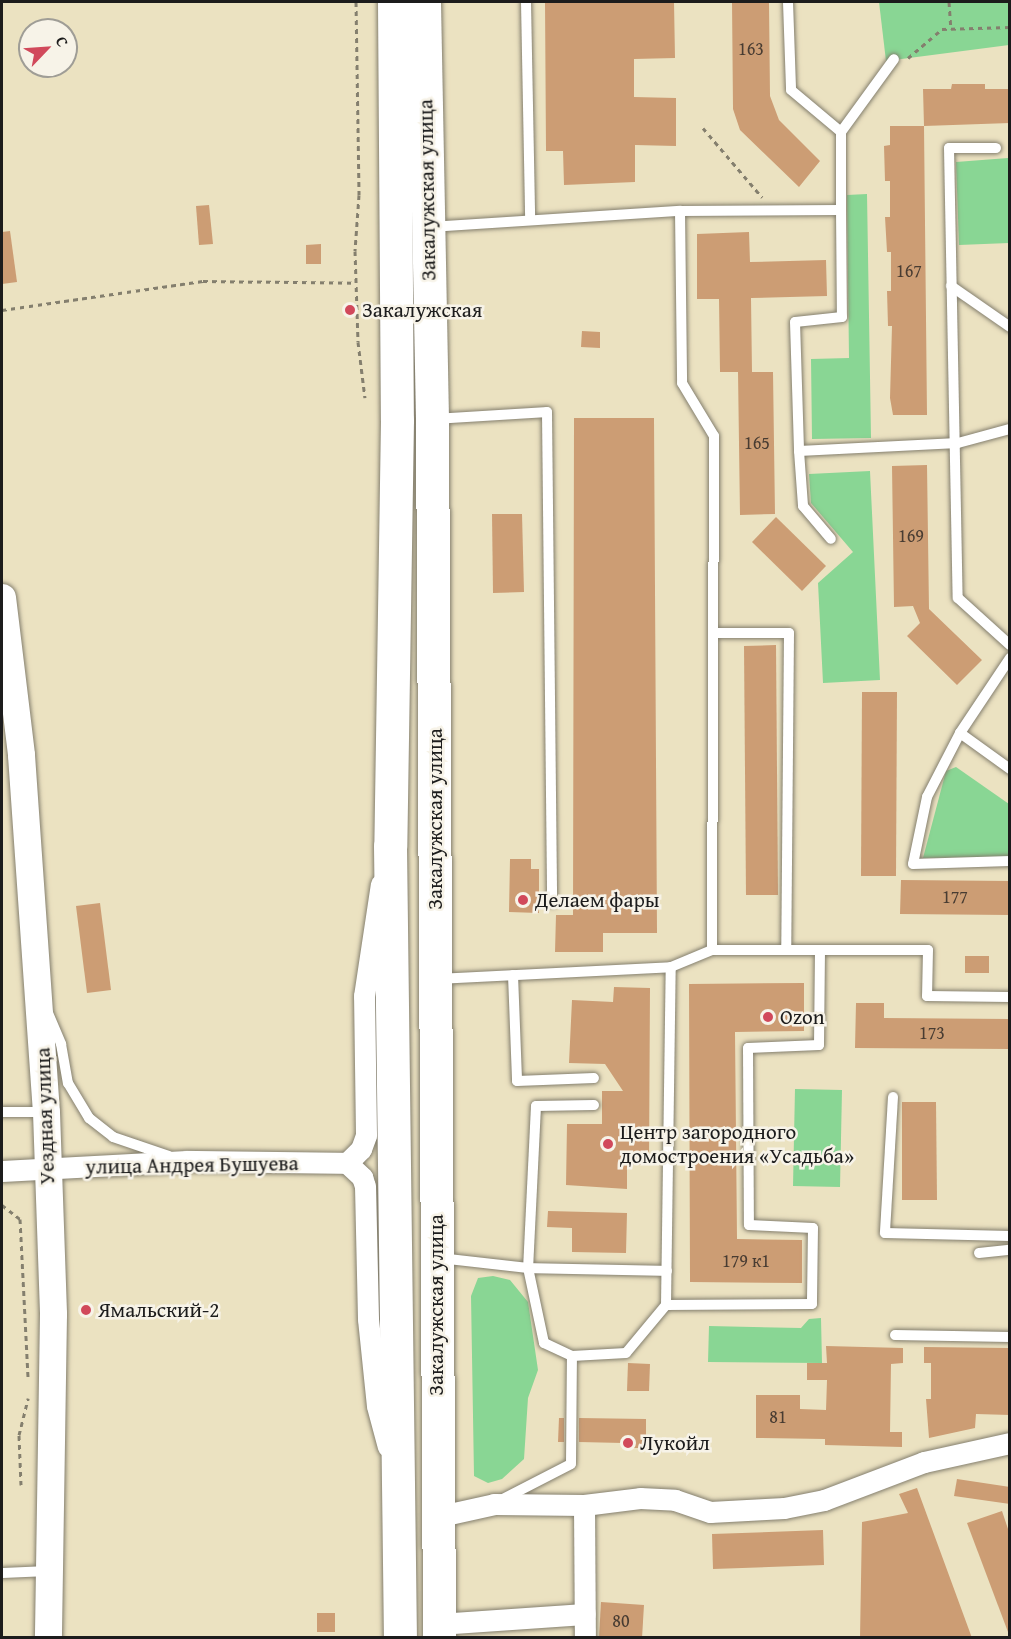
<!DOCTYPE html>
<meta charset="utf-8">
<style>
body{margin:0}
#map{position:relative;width:1011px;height:1639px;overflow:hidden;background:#ebe2c1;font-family:"Gentium Book Plus",serif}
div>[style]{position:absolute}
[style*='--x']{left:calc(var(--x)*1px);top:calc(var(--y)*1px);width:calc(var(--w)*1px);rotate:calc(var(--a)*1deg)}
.green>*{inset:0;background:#89d694}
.building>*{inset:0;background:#cc9d74}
.path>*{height:3px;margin-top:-1.5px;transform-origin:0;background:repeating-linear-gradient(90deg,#847f6e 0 4.5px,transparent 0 9px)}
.roads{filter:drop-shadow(0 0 2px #847f6e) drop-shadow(0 0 2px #847f6e)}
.service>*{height:10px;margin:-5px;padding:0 5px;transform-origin:5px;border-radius:5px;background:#fff}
.minor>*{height:21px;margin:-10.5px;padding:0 10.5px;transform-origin:10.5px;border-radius:10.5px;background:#fff}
.tertiary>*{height:27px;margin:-13.5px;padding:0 13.5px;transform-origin:13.5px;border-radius:13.5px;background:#fff}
.trunk>*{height:33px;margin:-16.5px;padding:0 16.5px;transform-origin:16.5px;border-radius:16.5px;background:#fff}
.dots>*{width:16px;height:16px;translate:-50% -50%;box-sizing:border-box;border:3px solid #f7f3e8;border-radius:50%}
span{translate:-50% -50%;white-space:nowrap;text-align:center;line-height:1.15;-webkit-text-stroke:5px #f7f3e8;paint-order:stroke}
.number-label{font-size:18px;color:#483c32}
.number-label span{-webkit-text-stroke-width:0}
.street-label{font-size:21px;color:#1c1c1c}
.poi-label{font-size:21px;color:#1c1c1c}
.left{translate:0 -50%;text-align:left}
.frame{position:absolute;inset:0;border:3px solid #1c1c1c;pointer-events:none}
.north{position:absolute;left:18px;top:18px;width:60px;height:60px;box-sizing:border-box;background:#f7f3e8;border:2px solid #9f9d96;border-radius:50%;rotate:65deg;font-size:16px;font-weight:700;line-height:24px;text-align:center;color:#1c1c1c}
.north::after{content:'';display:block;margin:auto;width:21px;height:27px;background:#d1495b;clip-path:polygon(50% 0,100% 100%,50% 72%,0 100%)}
</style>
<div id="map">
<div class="green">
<i style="clip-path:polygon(879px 2px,1009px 2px,1009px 45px,886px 61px)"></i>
<i style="clip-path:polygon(1008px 158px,1009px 243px,959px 245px,956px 162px)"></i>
<i style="clip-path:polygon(867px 194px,871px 438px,812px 439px,811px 359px,849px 358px,847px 195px)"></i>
<i style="clip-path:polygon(870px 471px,880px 680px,823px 683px,818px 583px,853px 552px,811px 503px,809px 474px)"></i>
<i style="clip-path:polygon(956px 767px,1009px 804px,1009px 857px,923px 858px,946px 771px)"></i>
<i style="clip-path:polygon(795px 1089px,842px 1090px,840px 1187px,793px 1186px)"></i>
<i style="clip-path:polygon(493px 1276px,510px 1280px,528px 1302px,538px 1370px,528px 1398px,524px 1459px,502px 1479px,488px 1483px,474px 1476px,471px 1296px,478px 1278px)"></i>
<i style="clip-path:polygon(821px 1318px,822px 1363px,708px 1362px,709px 1326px,801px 1328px,809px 1319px)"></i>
</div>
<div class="building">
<i style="clip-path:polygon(545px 2px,674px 2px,675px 58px,634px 59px,634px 97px,676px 98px,676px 146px,635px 145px,635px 182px,564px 185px,563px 151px,546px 151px)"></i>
<i style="clip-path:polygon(732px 2px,769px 2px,770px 96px,779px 120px,820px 161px,799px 187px,740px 130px,733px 109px)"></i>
<i style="clip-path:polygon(952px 84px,985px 84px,985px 89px,1010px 89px,1010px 123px,924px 126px,923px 89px,951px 89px)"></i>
<i style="clip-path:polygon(890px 126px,924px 126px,927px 415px,893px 415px,890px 398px,892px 326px,888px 326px,887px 291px,891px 291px,891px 252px,887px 252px,885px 217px,890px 217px,890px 181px,885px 181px,884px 146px,890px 145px)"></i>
<i style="clip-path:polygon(209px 205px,213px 244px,199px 245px,196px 206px)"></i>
<i style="clip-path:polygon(10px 231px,17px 282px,2px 284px,2px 232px)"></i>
<i style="clip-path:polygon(749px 232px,750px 262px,826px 260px,827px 296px,751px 298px,752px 372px,773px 372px,775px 514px,740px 515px,738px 372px,720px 372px,719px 299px,697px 299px,697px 234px)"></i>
<i style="clip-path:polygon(321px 244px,321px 264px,306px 264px,306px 245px)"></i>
<i style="clip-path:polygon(582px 331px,600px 332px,600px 348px,581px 347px)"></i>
<i style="clip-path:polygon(574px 418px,654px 418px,657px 933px,603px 933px,603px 952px,555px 952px,556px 915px,573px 915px)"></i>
<i style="clip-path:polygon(927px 465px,929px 609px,982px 660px,957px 685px,907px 636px,920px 623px,913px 606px,894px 607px,892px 466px)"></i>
<i style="clip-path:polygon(492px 514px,522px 514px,524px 592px,493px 593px)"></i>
<i style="clip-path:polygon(776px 517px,826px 566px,802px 591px,752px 542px)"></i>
<i style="clip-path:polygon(776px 645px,778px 895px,746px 895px,744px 646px)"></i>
<i style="clip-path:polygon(862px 692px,897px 692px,896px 876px,861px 876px)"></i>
<i style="clip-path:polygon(510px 859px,531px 859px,531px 869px,539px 869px,539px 913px,509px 912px)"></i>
<i style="clip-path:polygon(901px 880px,1010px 881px,1010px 915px,900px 914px)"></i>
<i style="clip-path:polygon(100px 903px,111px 990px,87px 993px,76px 906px)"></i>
<i style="clip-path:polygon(965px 956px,989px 956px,989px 973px,965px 973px)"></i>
<i style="clip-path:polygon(804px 983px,804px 1031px,735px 1032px,737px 1239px,802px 1240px,802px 1283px,690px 1282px,689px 984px)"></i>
<i style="clip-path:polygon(614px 987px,650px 988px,649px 1165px,627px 1165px,627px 1189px,566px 1185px,567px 1124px,602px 1124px,602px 1091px,623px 1091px,605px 1064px,569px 1063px,572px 1000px,613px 1002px)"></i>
<i style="clip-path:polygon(856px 1003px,884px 1003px,884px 1018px,1010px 1019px,1010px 1049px,855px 1048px)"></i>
<i style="clip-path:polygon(902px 1102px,936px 1102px,937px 1200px,902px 1200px)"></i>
<i style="clip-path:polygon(548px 1211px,627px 1213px,626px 1253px,572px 1252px,572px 1228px,547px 1227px)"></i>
<i style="clip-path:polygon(826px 1346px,903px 1348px,903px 1363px,891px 1364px,890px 1432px,902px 1432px,902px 1447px,825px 1445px,825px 1439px,756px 1438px,756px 1395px,800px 1395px,800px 1409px,826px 1410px,827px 1380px,807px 1380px,807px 1363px,827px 1363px)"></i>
<i style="clip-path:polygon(924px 1347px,1010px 1348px,1010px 1415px,976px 1414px,975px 1428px,929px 1438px,926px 1399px,931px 1399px,931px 1363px,924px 1363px)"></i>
<i style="clip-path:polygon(628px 1363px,650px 1364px,649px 1391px,627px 1391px)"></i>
<i style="clip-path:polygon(559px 1418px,564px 1418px,564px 1442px,558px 1442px)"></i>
<i style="clip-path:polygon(579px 1418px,646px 1419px,646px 1448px,624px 1448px,623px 1443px,579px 1442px)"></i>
<i style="clip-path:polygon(957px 1479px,1010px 1487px,1010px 1504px,954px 1496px)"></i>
<i style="clip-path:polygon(917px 1488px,972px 1638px,860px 1638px,862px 1522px,908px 1513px,899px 1494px)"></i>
<i style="clip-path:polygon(1002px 1511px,1010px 1535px,1008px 1632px,967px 1523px)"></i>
<i style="clip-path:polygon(823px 1530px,824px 1565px,713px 1569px,712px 1534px)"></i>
<i style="clip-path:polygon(601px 1602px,644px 1605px,642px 1638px,599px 1638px)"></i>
<i style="clip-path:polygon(317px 1613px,335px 1613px,335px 1632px,317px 1632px)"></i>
</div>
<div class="path">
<i style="--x:356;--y:2;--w:193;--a:89.1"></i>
<i style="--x:359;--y:195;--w:56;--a:94.1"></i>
<i style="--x:355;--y:251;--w:91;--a:88.1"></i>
<i style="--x:358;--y:342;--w:56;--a:82.9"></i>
<i style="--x:949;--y:2;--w:27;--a:86"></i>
<i style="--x:908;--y:58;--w:45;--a:-40.5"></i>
<i style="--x:942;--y:29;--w:68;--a:-1.7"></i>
<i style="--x:703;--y:128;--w:91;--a:49.5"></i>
<i style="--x:2;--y:310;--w:203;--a:-8.2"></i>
<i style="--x:203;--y:281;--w:153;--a:0.7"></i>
<i style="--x:2;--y:1205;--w:23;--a:38"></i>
<i style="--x:20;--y:1219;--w:158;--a:87.1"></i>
<i style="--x:21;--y:1485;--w:50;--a:-92.3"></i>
<i style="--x:19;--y:1435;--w:38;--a:-76"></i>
</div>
<div class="roads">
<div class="service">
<i style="--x:526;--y:2;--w:218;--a:88.9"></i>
<i style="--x:788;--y:2;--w:88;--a:88"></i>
<i style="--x:791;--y:90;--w:65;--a:40"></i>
<i style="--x:841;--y:132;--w:78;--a:90"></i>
<i style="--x:841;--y:132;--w:90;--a:-54"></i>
<i style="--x:996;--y:148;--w:47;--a:180"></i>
<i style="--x:949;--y:148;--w:450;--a:88.9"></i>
<i style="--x:958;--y:598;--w:70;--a:42.1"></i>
<i style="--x:680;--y:211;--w:172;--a:89.3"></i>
<i style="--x:682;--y:383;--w:62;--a:58.9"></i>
<i style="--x:714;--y:436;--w:514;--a:90.22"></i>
<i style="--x:430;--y:227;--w:251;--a:-3.7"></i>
<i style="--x:680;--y:211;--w:161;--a:-0.4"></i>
<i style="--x:841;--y:210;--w:107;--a:89.5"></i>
<i style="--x:842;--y:317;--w:47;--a:173.9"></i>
<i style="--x:795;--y:322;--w:129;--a:88.2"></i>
<i style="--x:799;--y:451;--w:159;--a:-2.9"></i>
<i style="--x:958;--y:443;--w:54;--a:-15.1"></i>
<i style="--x:951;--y:286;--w:72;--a:34.8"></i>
<i style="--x:435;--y:419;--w:112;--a:-3.6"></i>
<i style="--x:547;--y:412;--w:490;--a:89.4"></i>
<i style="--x:799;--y:451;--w:55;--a:85.8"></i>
<i style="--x:803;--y:506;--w:43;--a:49.7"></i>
<i style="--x:713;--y:633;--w:76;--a:0"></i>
<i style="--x:789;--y:633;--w:317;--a:90.5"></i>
<i style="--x:1010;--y:658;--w:90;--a:123.7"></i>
<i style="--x:960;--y:733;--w:72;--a:117.3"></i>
<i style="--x:927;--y:797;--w:68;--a:101.8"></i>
<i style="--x:913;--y:864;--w:97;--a:-1.8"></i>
<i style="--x:960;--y:733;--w:62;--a:35.8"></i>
<i style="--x:820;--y:950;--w:108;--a:0"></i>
<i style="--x:928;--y:950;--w:46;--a:91.2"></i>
<i style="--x:927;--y:996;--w:83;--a:0.7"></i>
<i style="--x:513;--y:975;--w:106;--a:87.8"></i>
<i style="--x:517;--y:1081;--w:77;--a:-2.2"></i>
<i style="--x:437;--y:979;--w:234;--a:-2.9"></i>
<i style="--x:671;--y:967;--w:44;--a:-22.5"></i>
<i style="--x:712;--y:950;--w:108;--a:0"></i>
<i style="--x:820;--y:950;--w:95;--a:90.6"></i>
<i style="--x:819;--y:1045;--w:71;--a:177.6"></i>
<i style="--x:748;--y:1048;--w:177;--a:89.7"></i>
<i style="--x:749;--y:1225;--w:64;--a:2.7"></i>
<i style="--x:813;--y:1228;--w:76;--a:90.8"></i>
<i style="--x:812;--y:1304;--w:146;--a:179.6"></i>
<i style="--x:666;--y:1305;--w:62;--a:129.8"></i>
<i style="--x:626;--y:1353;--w:54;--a:176.8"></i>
<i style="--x:572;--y:1356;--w:31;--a:-155"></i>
<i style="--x:544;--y:1343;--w:77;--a:-102"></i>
<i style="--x:528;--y:1268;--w:89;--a:-173.5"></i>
<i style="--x:48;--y:1013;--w:34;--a:67"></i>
<i style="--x:61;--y:1044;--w:40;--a:80"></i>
<i style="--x:68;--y:1083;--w:41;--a:59"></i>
<i style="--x:89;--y:1118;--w:31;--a:38"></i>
<i style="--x:113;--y:1137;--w:59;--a:18.7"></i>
<i style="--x:893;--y:1097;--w:136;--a:93.4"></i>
<i style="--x:885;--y:1233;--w:125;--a:1.4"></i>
<i style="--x:594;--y:1105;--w:58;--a:179"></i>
<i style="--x:536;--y:1106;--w:162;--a:92.8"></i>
<i style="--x:528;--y:1268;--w:139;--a:1.2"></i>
<i style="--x:2;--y:1112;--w:44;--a:0"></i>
<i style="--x:979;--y:1253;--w:31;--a:-6"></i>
<i style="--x:666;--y:1305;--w:338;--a:-89.2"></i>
<i style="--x:895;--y:1335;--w:115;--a:1"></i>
<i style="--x:503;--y:1499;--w:76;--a:-27.2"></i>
<i style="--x:571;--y:1464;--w:108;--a:-89.5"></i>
<i style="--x:2;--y:1573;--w:47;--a:-2.4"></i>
</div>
<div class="minor">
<i style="--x:347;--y:1163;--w:21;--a:43"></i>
<i style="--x:362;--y:1177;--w:9;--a:72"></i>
<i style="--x:365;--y:1186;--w:133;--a:88.7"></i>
<i style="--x:368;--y:1319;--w:87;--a:84.1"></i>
<i style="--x:377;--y:1406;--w:42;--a:75"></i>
<i style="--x:347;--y:1163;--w:20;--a:-45"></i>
<i style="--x:361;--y:1149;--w:15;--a:-70"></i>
<i style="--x:366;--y:1135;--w:139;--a:-90.8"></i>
<i style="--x:364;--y:996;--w:113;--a:-81.4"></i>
<i style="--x:2;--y:1171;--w:185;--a:-3.1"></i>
<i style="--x:187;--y:1161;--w:160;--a:0.7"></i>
<i style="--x:584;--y:1505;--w:133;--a:89.6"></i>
<i style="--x:436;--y:1517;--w:59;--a:-12.6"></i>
<i style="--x:494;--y:1504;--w:90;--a:0.6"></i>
<i style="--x:584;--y:1505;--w:56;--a:-7.1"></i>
<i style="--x:640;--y:1498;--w:35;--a:3"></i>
<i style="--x:675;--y:1500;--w:37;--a:19"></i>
<i style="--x:710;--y:1512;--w:74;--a:-3.1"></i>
<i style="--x:784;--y:1508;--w:41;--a:-11.3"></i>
<i style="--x:824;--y:1500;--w:107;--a:-20.8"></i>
<i style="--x:924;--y:1462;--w:88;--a:-12.5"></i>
<i style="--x:438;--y:1624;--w:147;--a:-3.9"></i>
</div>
<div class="tertiary">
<i style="--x:2;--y:597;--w:159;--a:83.1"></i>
<i style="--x:21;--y:755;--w:358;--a:86"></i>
<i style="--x:46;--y:1112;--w:202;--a:88"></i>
<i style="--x:53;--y:1314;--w:324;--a:90.9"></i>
</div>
<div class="trunk">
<i style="--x:394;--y:2;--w:418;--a:89.6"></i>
<i style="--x:397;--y:420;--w:426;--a:90.9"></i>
<i style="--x:390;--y:846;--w:792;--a:89.28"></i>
<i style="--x:424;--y:2;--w:417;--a:88.9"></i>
<i style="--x:432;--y:419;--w:1219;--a:89.67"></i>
</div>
</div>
<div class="dots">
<i style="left:350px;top:310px;background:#d1495b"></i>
<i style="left:523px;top:900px;background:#d1495b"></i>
<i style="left:768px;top:1017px;background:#d1495b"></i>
<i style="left:608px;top:1144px;background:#d1495b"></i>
<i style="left:86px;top:1310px;background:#d1495b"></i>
<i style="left:628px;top:1443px;background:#d1495b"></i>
</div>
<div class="number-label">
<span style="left:751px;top:49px">163</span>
<span style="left:909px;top:271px">167</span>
<span style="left:757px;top:443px">165</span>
<span style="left:911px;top:536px">169</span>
<span style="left:955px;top:897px">177</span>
<span style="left:932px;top:1033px">173</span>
<span style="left:746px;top:1261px">179 к1</span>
<span style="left:778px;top:1417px">81</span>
<span style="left:621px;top:1621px">80</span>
</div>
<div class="street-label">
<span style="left:427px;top:190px;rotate:-91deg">Закалужская улица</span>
<span style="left:435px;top:819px;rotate:-90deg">Закалужская улица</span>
<span style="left:45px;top:1116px;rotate:-92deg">Уездная улица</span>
<span style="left:192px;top:1165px;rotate:-1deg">улица Андрея Бушуева</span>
<span style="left:436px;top:1305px;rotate:-90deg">Закалужская улица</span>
</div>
<div class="poi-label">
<span class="left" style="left:362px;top:310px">Закалужская</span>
<span class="left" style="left:535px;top:900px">Делаем фары</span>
<span class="left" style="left:780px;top:1017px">Ozon</span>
<span class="left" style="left:620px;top:1144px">Центр загородного<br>домостроения «Усадьба»</span>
<span class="left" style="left:98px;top:1310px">Ямальский-2</span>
<span class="left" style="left:640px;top:1443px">Лукойл</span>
</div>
<div class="frame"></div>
<div class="north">С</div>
</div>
